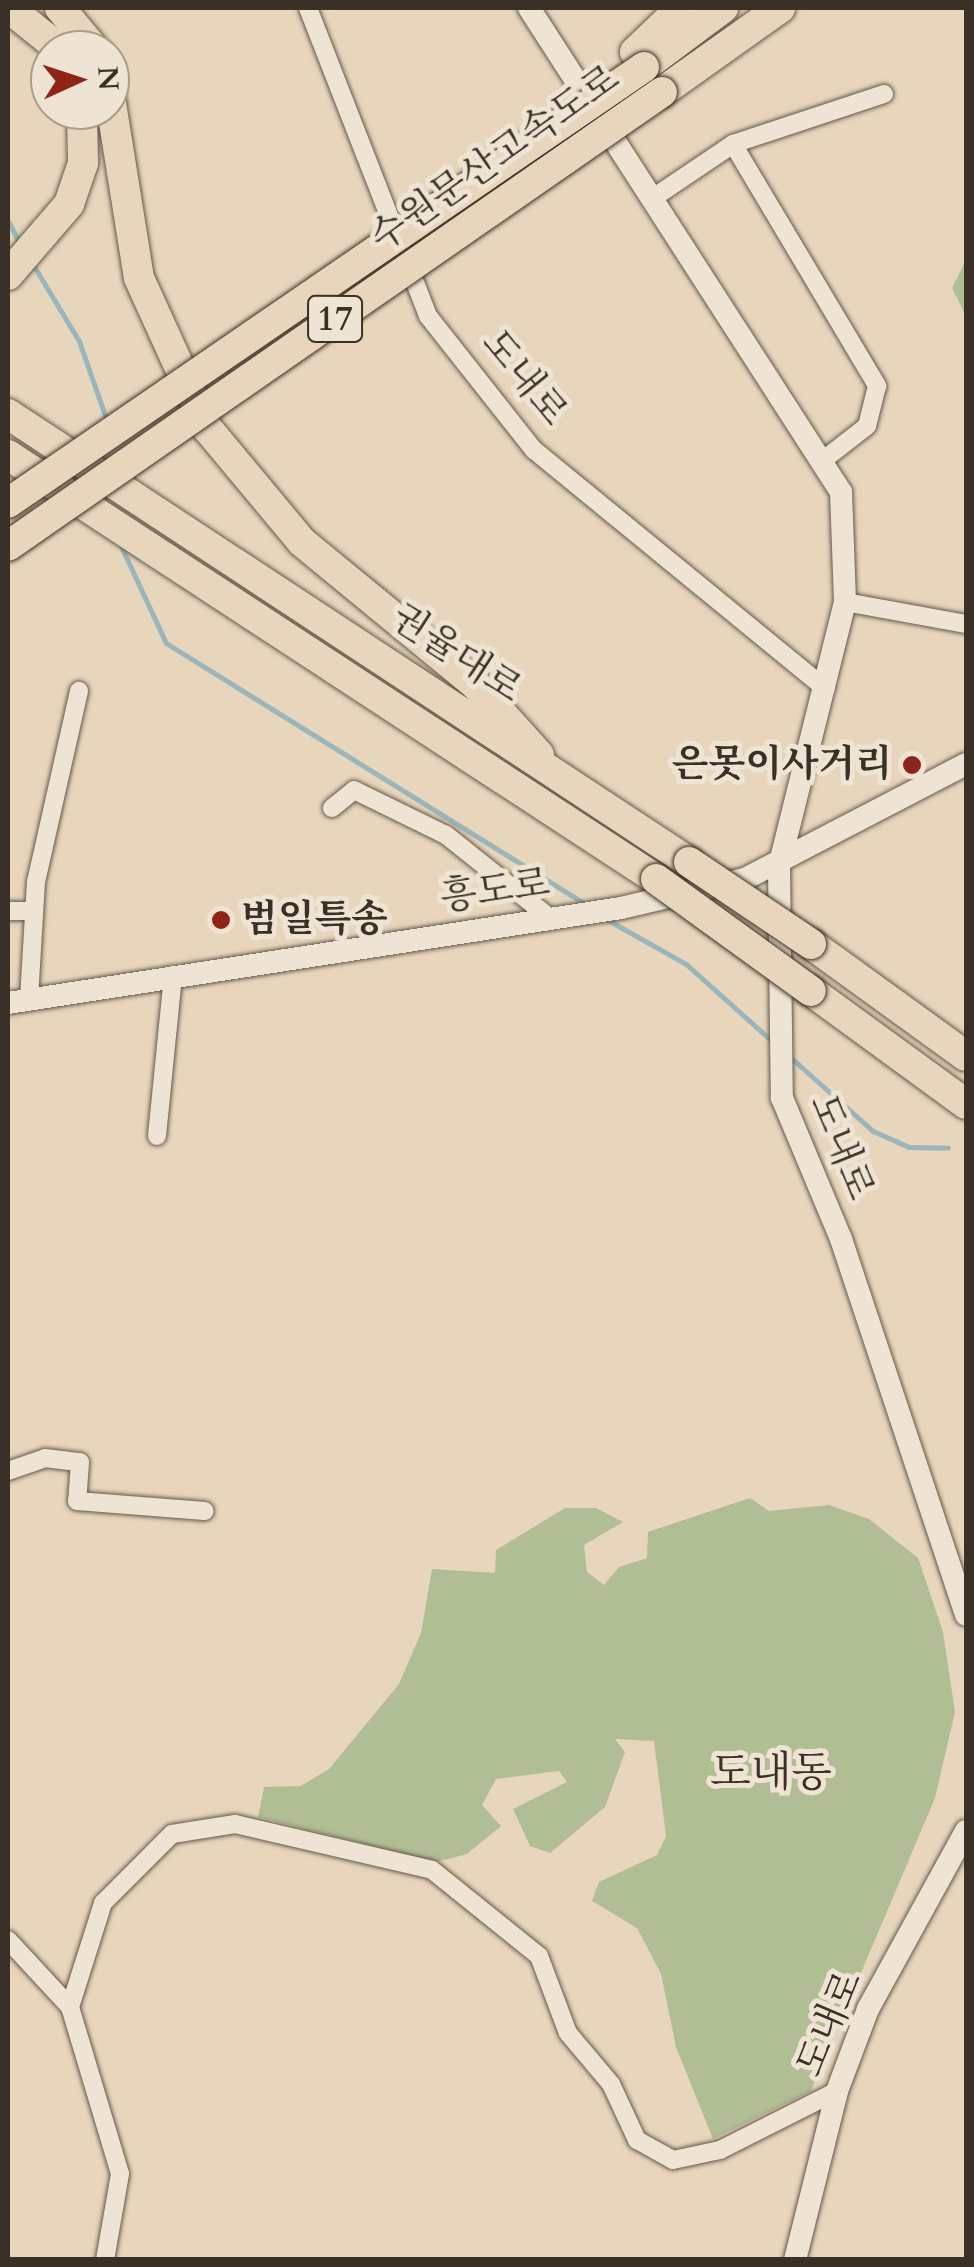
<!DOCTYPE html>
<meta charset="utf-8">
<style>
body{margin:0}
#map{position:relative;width:974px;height:2267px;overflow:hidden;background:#e7d5bc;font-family:Cardo,"Noto Serif KR",serif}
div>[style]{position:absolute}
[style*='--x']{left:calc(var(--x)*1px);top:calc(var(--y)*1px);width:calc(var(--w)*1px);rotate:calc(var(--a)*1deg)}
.green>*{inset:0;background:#b1be94}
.stream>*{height:5px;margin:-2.5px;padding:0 2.5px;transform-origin:2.5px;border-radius:2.5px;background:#9ab6ba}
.roads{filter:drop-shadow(0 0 2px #65594b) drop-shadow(0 0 2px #65594b)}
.street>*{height:18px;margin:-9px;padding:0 9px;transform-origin:9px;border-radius:9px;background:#efe4d3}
.secondary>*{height:22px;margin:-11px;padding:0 11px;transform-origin:11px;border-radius:11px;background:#efe4d3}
.highway>*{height:30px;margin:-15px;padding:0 15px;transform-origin:15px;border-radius:15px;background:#e7d5bc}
.bridges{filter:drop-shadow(0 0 2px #3a3025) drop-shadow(0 0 2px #3a3025)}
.highway-bridge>*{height:30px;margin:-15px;padding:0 15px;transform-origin:15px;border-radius:15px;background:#e7d5bc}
.dots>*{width:28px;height:28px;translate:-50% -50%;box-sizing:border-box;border:5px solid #efe4d3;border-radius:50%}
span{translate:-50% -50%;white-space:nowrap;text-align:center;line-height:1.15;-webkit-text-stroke:10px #efe4d3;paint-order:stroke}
.shield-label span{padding:2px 8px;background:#efe4d3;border:2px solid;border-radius:8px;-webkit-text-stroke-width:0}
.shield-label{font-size:35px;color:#3a3025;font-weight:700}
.street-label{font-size:38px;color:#3a3025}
.poi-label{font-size:38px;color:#3a3025;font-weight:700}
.right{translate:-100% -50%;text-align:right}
.left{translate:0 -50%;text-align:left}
.quarter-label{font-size:42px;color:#3a3025}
.frame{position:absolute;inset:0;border:10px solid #3a3025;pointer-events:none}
.north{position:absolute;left:30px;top:30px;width:100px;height:100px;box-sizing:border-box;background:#efe4d3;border:2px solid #a79c8d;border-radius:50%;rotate:87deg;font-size:28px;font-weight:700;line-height:40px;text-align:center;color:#3a3025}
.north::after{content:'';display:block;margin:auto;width:35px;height:45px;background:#8f2418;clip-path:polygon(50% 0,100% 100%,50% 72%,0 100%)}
</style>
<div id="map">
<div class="green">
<i style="clip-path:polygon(966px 260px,966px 316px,952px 288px)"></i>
<i style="clip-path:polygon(750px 1498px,769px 1511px,829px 1505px,869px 1519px,918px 1558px,943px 1632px,955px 1712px,935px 1798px,811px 2091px,713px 2139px,676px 2047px,661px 1974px,637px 1928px,592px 1901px,599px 1882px,657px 1855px,666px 1836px,654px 1741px,615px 1739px,625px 1752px,605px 1807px,550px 1853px,530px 1846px,513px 1809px,567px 1782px,559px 1771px,496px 1779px,482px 1805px,501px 1826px,467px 1854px,436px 1862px,258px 1817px,264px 1787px,301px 1786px,329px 1769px,399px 1684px,421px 1633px,432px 1569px,495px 1573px,496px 1550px,565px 1508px,596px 1508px,623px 1522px,584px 1545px,587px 1572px,604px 1585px,619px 1567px,647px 1558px,648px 1532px)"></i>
</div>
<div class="stream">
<i style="--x:8;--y:221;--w:27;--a:62"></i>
<i style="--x:32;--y:263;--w:91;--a:58.9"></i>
<i style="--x:79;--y:341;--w:88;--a:70.7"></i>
<i style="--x:120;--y:544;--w:109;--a:65.1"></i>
<i style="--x:166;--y:643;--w:494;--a:31.9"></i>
<i style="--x:606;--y:919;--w:92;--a:29.4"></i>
<i style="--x:686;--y:964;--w:117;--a:41.9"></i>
<i style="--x:789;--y:1056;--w:113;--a:41.8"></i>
<i style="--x:873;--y:1131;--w:39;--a:24"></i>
<i style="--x:909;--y:1147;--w:39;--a:1"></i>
</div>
<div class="roads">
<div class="street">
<i style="--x:308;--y:8;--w:331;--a:68.7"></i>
<i style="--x:428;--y:316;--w:171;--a:51.7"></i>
<i style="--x:534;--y:450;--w:377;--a:39.3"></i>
<i style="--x:733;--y:144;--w:282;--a:59.2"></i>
<i style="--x:877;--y:386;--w:41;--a:104"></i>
<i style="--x:867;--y:426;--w:57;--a:142.1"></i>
<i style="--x:653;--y:198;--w:97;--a:-34"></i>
<i style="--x:733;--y:144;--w:159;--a:-18.3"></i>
<i style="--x:845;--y:602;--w:123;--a:10.3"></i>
<i style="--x:332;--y:808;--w:28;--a:-39"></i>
<i style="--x:354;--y:790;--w:102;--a:26.1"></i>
<i style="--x:446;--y:835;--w:133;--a:38.6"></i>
<i style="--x:8;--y:911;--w:26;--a:0"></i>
<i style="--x:29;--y:999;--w:117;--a:-86.6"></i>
<i style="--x:36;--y:882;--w:196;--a:-77.3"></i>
<i style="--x:157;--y:1136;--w:162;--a:-84.3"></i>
<i style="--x:8;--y:1471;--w:39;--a:-19"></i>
<i style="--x:45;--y:1458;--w:35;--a:7"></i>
<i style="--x:80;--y:1462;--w:39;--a:94"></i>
<i style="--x:77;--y:1501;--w:128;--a:4.5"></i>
<i style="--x:8;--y:1940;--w:91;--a:47.2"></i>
<i style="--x:70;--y:2007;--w:174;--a:73.3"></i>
<i style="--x:120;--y:2174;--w:87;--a:99.9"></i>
<i style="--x:70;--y:2007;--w:109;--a:-72.4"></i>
<i style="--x:103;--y:1903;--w:98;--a:-45"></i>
<i style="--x:172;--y:1834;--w:64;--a:-9"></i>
<i style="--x:235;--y:1824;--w:202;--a:13.1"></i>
<i style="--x:432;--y:1870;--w:137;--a:38.8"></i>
<i style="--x:539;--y:1956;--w:82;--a:69.4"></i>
<i style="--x:568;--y:2033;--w:67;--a:49.9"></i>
<i style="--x:611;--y:2084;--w:62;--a:65.1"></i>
<i style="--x:637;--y:2140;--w:41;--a:29.1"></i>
<i style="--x:673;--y:2160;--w:48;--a:-12"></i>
<i style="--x:720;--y:2150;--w:131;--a:-26.8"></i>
</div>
<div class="secondary">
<i style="--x:529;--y:8;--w:576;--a:57.19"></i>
<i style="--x:841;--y:492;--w:110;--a:87.9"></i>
<i style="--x:845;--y:602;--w:273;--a:104"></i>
<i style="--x:779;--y:867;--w:231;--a:89.3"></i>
<i style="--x:782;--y:1098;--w:153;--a:67.3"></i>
<i style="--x:841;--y:1239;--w:396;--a:71.6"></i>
<i style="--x:8;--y:1003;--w:620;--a:-8.81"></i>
<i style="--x:621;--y:908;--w:127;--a:-13.2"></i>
<i style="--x:745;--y:879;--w:249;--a:-27.5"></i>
<i style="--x:795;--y:2260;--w:174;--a:-76"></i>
<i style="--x:837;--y:2091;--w:88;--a:-69.3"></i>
<i style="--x:868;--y:2009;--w:203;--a:-61.2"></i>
</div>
<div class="highway">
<i style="--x:9;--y:8;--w:67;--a:38.9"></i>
<i style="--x:60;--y:8;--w:55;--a:50.2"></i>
<i style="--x:635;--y:52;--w:64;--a:-43.7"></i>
<i style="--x:644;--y:67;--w:99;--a:-36.8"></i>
<i style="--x:662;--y:92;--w:145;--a:-35.4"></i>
<i style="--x:110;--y:97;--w:183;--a:80.9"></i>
<i style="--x:139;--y:278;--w:165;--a:65.6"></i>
<i style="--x:207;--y:428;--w:148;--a:50.2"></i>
<i style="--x:302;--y:542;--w:225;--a:39.4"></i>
<i style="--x:476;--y:685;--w:94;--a:48"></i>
<i style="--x:8;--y:275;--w:94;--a:-49.3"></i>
<i style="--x:69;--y:204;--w:43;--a:-71.1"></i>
<i style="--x:83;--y:163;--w:53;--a:-91.1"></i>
<i style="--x:8;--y:414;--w:815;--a:33.34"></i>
<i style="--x:8;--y:455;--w:774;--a:33.2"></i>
<i style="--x:811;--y:944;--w:191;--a:35.9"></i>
<i style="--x:811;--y:991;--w:192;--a:36.1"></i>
</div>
</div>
<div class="bridges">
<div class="highway-bridge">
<i style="--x:8;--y:503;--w:771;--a:-34.43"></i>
<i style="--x:8;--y:546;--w:796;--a:-34.77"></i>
<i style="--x:689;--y:862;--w:147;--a:33.9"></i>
<i style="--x:656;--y:879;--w:191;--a:35.9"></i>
</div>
</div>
<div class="dots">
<i style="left:912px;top:765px;background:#8f2418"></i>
<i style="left:221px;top:920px;background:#8f2418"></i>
</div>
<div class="shield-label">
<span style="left:335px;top:319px">17</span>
</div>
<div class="street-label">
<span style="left:495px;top:159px;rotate:-35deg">수원문산고속도로</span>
<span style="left:524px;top:378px;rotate:51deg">도내로</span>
<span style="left:456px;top:654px;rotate:33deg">권율대로</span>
<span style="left:495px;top:891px;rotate:-8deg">흥도로</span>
<span style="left:841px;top:1147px;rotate:68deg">도내로</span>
<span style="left:830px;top:2024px;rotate:-67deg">도내로</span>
</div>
<div class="poi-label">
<span class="right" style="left:892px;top:765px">은못이사거리</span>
<span class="left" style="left:241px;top:920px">범일특송</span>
</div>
<div class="quarter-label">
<span style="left:771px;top:1773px">도내동</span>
</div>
<div class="frame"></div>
<div class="north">N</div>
</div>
